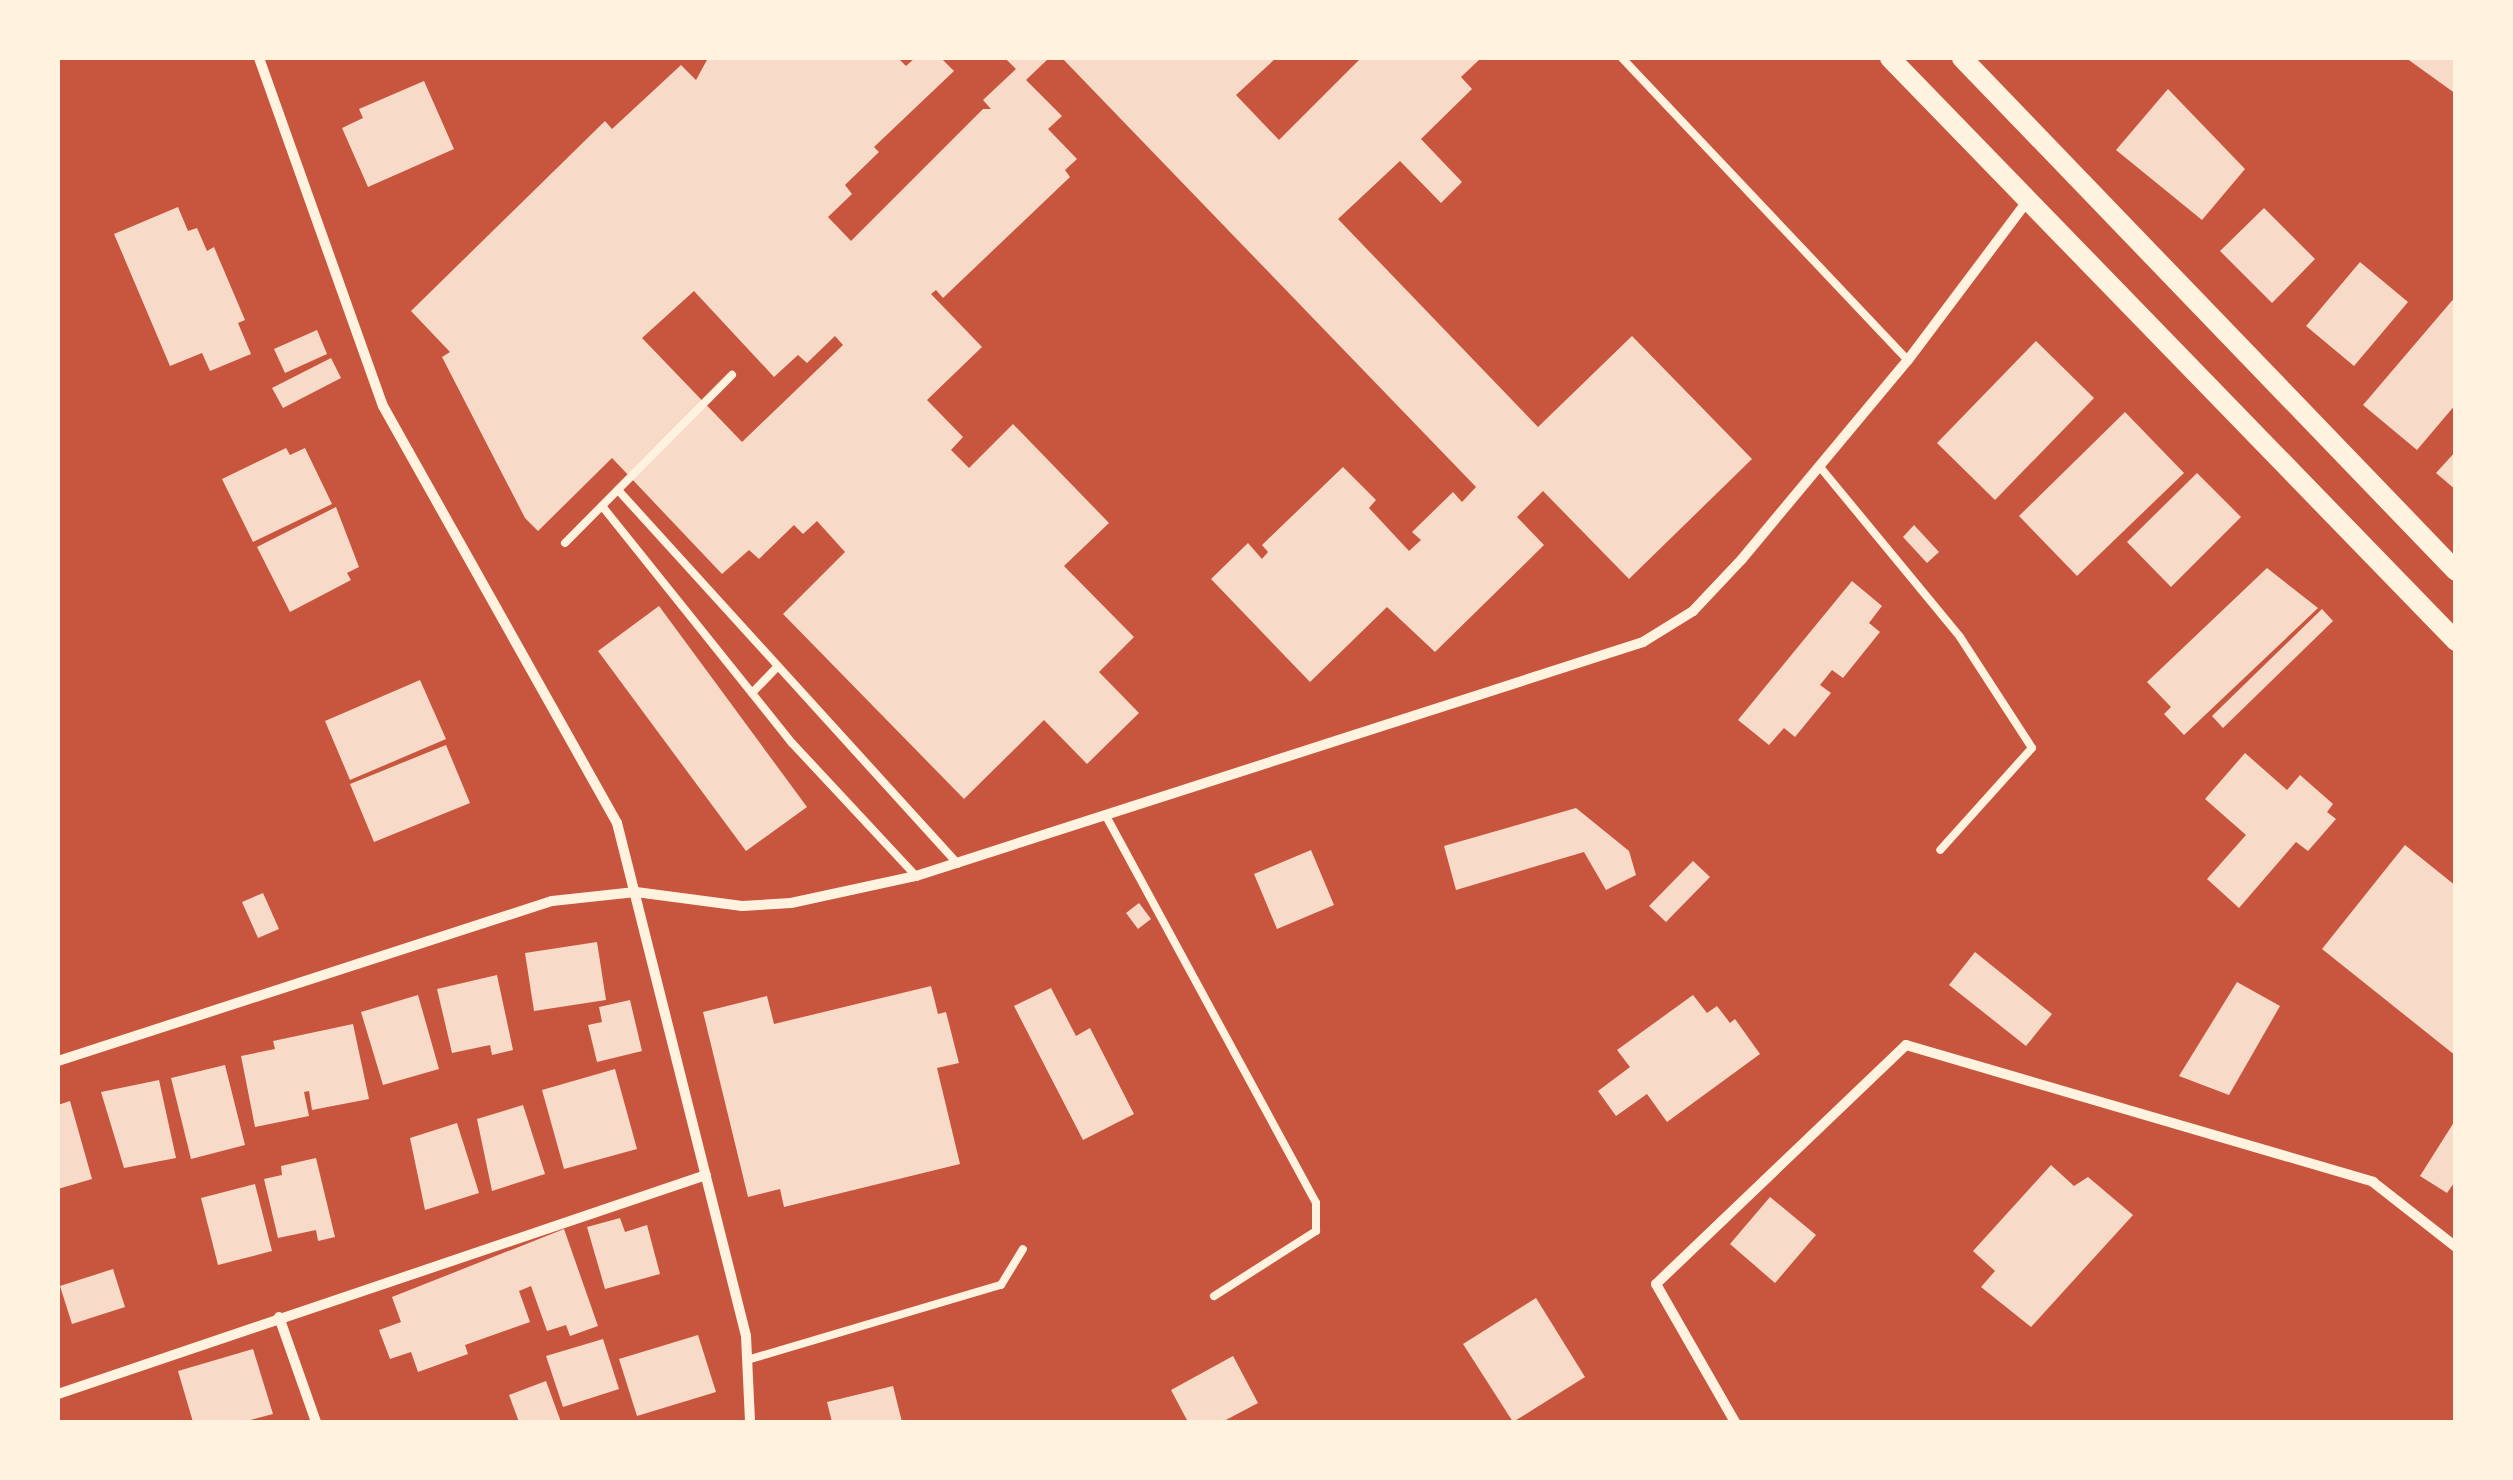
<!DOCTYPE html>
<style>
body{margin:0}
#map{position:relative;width:2513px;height:1480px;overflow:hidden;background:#c8553d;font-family:"Zilla Slab",serif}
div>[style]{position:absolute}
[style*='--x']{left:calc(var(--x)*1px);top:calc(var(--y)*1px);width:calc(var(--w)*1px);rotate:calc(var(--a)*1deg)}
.building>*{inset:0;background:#f7dbc8}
.service>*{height:8px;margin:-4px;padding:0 4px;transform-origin:4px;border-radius:4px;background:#fff3e0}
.minor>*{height:10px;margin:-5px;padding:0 5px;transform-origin:5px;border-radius:5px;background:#fff3e0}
.secondary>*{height:20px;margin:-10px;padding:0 10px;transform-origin:10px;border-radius:10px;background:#fff3e0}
span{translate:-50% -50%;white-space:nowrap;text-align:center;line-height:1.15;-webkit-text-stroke:10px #fff3e0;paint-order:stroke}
.frame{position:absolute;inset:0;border:60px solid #fff3e0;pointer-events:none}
</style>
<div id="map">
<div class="building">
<i style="clip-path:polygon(evenodd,708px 58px,898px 58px,906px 66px,915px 58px,941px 58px,954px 71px,874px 147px,879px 152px,845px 185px,852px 194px,828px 217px,851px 241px,983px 109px,991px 109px,983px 100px,1016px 69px,1005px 58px,1049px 58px,1026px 80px,1062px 116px,1048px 129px,1077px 159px,1065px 170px,1070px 177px,943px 298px,936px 290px,931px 294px,982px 347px,927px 400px,963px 437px,951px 450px,969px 468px,1013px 424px,1109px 523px,1064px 566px,1134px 637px,1099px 672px,1139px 713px,1087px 764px,1044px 720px,964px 799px,783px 614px,845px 552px,817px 521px,803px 534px,794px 525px,759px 559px,749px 550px,722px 574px,612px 458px,538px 531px,525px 518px,442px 357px,450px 352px,411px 311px,605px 121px,612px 129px,681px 65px,696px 80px,708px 58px,694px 291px,774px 377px,798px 355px,807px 363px,835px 336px,843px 345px,742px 442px,642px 338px,694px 291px)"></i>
<i style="clip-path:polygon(1062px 58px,1276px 58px,1236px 95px,1279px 140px,1361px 58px,1481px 58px,1461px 77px,1472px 89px,1421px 139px,1462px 182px,1441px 203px,1400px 161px,1338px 219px,1538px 427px,1632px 336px,1752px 459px,1629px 579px,1543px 491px,1517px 517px,1544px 545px,1435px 652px,1387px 607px,1310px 682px,1211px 579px,1248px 543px,1262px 559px,1268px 552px,1262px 545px,1343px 467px,1376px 500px,1369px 508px,1409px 551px,1421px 540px,1412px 532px,1453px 492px,1462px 502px,1476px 487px)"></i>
<i style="clip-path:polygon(2406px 58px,2456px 58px,2456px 94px)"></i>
<i style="clip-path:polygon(424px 81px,454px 149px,368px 187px,342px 128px,363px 118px,359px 109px)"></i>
<i style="clip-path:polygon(2168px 89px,2245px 169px,2202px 220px,2116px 150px)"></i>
<i style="clip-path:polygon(178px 207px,188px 231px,197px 228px,207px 251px,214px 247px,245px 320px,238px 323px,251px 354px,210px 371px,202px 353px,170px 366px,114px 234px)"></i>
<i style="clip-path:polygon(2264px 208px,2315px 259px,2272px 303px,2220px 251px)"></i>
<i style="clip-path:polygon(2360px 262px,2408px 302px,2354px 366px,2306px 326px)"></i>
<i style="clip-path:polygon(2456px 296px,2456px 404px,2417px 450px,2363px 405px)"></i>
<i style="clip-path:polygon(317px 330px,327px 354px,285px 373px,274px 349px)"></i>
<i style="clip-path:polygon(2036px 341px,2094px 398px,1995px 500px,1937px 443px)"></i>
<i style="clip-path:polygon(331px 358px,341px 378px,283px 408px,272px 388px)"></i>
<i style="clip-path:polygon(2125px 412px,2184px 473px,2077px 576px,2019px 516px)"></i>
<i style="clip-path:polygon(286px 448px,290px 455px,305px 448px,332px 504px,253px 542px,222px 479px)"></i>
<i style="clip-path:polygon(2456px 451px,2456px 490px,2436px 473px)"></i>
<i style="clip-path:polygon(2197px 473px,2241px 517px,2171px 587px,2127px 542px)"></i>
<i style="clip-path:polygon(336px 507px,359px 567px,347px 573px,351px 580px,290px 612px,257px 547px)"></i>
<i style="clip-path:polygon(1914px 525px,1939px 552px,1927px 563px,1903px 537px)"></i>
<i style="clip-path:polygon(2267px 568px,2318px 608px,2184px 735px,2164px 714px,2171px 707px,2147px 682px)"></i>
<i style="clip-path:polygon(1852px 581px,1882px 606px,1869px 623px,1880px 632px,1843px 678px,1832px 670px,1820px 685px,1831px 693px,1795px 737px,1784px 728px,1769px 745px,1738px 720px)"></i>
<i style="clip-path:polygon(659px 606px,807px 807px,746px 851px,598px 651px)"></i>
<i style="clip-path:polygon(2322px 609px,2333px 621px,2223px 728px,2212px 716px)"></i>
<i style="clip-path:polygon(420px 680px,446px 739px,350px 780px,325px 721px)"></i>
<i style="clip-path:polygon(446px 745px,470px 803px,374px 842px,350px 784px)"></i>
<i style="clip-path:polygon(2245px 753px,2287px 790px,2300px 775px,2333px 804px,2327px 812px,2336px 819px,2308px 851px,2296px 842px,2239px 908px,2207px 879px,2246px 835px,2205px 799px)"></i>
<i style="clip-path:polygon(1576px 808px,1629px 851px,1636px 875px,1606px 890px,1584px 852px,1456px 890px,1444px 846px)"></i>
<i style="clip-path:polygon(2405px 845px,2456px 886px,2456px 1056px,2322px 949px)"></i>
<i style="clip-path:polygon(1311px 850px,1334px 905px,1277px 929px,1254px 874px)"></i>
<i style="clip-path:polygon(1693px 861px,1710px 877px,1666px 922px,1649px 906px)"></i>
<i style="clip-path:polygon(263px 893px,279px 929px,258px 938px,242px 902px)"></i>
<i style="clip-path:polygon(1139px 903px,1151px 919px,1138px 929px,1126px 913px)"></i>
<i style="clip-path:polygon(597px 942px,606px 1000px,534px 1011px,525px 953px)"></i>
<i style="clip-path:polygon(1975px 952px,2052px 1014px,2026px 1046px,1949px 985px)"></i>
<i style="clip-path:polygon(497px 975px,513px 1050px,492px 1055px,490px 1045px,452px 1053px,437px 989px)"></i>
<i style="clip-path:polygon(2237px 982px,2280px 1006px,2229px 1095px,2179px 1076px)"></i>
<i style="clip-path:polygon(931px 986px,938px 1014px,946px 1012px,959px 1063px,937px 1068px,960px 1164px,784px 1207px,780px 1189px,748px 1197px,703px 1012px,767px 996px,774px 1024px)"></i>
<i style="clip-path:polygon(1051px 988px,1076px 1036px,1090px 1028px,1134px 1114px,1083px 1140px,1014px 1006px)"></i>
<i style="clip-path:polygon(418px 995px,439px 1069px,383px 1085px,361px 1012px)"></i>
<i style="clip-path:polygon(1693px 995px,1707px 1013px,1717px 1006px,1730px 1023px,1735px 1019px,1760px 1054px,1667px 1122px,1647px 1094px,1616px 1116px,1598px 1091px,1630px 1067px,1617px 1050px)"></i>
<i style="clip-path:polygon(630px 1000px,642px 1051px,597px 1062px,588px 1025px,602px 1022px,599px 1007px)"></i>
<i style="clip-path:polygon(353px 1024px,369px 1099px,312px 1110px,309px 1091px,304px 1092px,309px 1116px,255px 1127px,241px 1056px,275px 1049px,273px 1041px)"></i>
<i style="clip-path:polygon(225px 1065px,245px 1145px,191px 1159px,171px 1078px)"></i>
<i style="clip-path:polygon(615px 1069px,637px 1149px,564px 1169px,542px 1090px)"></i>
<i style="clip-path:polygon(159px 1080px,176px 1158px,124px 1168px,101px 1092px)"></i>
<i style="clip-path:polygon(70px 1101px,92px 1179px,58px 1189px,58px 1105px)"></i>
<i style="clip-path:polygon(523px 1105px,545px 1174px,492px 1191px,477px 1119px)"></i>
<i style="clip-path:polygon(2456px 1119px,2456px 1180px,2447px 1193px,2420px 1176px)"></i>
<i style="clip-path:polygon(457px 1123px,479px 1193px,425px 1210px,410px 1138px)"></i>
<i style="clip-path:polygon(316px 1158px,335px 1237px,318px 1241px,316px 1230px,278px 1238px,264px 1179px,282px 1175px,281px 1166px)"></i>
<i style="clip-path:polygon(2051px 1165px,2074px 1186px,2088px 1177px,2133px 1215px,2031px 1327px,1981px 1287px,1995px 1271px,1973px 1251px)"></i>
<i style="clip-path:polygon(255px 1184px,272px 1251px,218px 1265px,201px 1198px)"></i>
<i style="clip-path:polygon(1770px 1197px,1816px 1235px,1775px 1283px,1730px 1244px)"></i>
<i style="clip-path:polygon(620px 1218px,625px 1232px,647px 1225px,660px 1274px,605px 1289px,587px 1227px)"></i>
<i style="clip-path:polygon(564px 1229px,598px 1326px,570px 1336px,566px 1325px,547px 1331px,531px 1286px,519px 1291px,530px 1322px,465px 1345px,468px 1354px,418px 1372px,411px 1352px,390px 1359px,379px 1330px,401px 1322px,392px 1297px)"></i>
<i style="clip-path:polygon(113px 1269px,125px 1307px,72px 1324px,60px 1286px)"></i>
<i style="clip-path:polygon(1536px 1298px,1585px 1377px,1513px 1422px,1463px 1344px)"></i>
<i style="clip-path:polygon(698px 1335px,716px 1392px,637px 1416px,619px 1359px)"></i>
<i style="clip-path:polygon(603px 1339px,619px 1389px,563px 1407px,546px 1356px)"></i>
<i style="clip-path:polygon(253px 1349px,273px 1414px,243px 1422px,193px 1422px,178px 1371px)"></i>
<i style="clip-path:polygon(1233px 1356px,1258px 1403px,1222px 1422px,1188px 1422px,1171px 1390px)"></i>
<i style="clip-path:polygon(546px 1381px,561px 1422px,519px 1422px,509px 1395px)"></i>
<i style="clip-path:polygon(893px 1386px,902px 1422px,832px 1422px,827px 1402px)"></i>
</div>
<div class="service">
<i style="--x:1622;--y:58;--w:416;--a:46.6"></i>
<i style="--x:1820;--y:467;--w:220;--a:50.5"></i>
<i style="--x:1960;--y:637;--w:132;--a:57"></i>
<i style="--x:2032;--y:748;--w:137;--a:132"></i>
<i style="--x:618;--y:490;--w:505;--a:47.73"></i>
<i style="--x:602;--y:506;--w:304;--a:51.3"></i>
<i style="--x:792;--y:743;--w:182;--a:47"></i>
<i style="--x:565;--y:543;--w:237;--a:-45.2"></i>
<i style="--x:752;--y:693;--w:37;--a:-46"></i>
<i style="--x:1106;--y:816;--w:440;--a:61.5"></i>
<i style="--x:1316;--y:1203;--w:28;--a:90"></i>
<i style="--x:1316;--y:1231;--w:121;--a:147.5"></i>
<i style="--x:747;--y:1360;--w:265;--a:-16.5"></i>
<i style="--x:1001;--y:1285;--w:42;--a:-58.6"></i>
</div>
<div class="minor">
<i style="--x:259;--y:58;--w:369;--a:70.4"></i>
<i style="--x:383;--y:406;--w:478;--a:60.7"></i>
<i style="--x:617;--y:823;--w:529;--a:75.88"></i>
<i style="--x:746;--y:1336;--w:86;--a:87.3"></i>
<i style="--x:58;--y:1061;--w:519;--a:-17.95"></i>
<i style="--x:552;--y:901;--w:84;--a:-6.1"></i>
<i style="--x:636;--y:892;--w:107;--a:7.5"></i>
<i style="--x:742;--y:906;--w:49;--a:-3.5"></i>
<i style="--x:791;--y:903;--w:128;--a:-12.2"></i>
<i style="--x:916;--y:876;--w:764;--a:-17.84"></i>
<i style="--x:1643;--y:642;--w:59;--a:-31.8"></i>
<i style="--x:1693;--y:611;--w:71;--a:-46.7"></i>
<i style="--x:1742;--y:559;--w:259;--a:-50.2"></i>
<i style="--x:1908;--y:360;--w:200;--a:-53.1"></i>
<i style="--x:279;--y:1317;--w:111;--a:70.6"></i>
<i style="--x:58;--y:1394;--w:684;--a:-18.67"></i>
<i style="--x:1735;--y:1422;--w:159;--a:-119.8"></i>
<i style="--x:1656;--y:1284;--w:346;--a:-43.7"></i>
<i style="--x:1906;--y:1045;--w:487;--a:16.3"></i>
<i style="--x:2373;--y:1182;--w:105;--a:38.1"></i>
</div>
<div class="secondary">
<i style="--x:1890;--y:58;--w:813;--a:45.85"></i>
<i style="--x:1962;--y:58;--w:712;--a:46.08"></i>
</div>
<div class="frame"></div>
</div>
